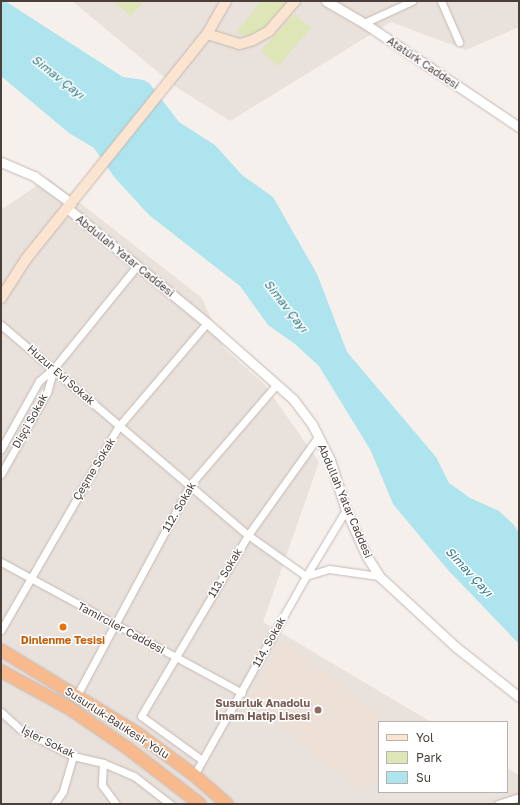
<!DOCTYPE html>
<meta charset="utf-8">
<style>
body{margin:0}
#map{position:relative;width:520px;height:805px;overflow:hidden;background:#f5f0ec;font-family:"Golos Text",sans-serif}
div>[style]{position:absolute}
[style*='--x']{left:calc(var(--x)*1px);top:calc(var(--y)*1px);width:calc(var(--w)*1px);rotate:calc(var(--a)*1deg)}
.residential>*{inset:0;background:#e9e1db}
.education>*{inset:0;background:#ede1d7}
.green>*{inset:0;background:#dee6b8}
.water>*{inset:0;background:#ade4ed}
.roads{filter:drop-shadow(0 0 1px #c4b8b2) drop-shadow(0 0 1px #c4b8b2)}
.minor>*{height:7px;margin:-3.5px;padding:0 3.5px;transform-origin:3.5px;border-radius:3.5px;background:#fff}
.tertiary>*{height:9px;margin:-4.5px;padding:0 4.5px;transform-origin:4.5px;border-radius:4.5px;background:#fff}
.secondary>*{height:10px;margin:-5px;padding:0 5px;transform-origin:5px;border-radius:5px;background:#fce5d0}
.trunk>*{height:12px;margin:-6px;padding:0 6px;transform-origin:6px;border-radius:6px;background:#f8ba8c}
.dots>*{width:11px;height:11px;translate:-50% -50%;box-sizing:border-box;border:2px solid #fff;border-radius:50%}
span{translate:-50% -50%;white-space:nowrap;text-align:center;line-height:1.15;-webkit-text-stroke:3px #fff;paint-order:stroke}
.street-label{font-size:11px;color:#4a3f3a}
.food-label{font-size:11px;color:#c56008;font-weight:700}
.education-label{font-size:11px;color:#785e54;font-weight:700}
.right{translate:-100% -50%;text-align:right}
.water-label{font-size:12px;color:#2e7b89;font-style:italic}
.frame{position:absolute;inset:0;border:2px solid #4a3f3a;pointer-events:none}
.legend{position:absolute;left:378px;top:721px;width:130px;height:72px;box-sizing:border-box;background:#fff;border:1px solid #b7b2b0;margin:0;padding:5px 7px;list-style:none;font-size:12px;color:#4a3f3a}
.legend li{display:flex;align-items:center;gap:8px;height:20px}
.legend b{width:20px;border:1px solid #b7b2b0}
</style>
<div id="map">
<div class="residential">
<i style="clip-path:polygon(72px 1px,519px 1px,519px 27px,466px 50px,391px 22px,230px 121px,176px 87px)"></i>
<i style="clip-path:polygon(48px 178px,202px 298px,224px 348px,264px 384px,319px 462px,263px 622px,431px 722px,379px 722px,379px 792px,507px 792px,507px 768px,519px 775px,519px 804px,1px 804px,1px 210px)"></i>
</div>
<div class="education">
<i style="clip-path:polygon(283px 640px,388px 722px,379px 722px,379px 781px,356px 789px,249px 698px)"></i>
</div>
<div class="green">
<i style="clip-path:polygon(113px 1px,144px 1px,131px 16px)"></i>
<i style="clip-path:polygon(261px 1px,292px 1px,263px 29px,248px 36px,236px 33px)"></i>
<i style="clip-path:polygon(294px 14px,311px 28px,278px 66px,261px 51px)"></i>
</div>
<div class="water">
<i style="clip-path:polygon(1px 1px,5px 1px,123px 77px,144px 80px,150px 84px,179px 122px,215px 145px,242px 175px,273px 197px,317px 274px,347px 352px,436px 457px,449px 483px,470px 498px,499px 511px,514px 525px,519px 533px,519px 644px,448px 570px,393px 504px,371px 451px,319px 366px,295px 344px,268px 325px,240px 286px,149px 215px,115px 178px,94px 148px,69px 133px,1px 76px)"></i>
</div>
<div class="roads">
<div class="minor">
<i style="--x:441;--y:1;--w:45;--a:66.3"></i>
<i style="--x:364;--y:23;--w:53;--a:-24.6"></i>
<i style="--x:1;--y:325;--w:324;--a:40.4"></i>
<i style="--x:248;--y:535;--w:71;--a:35.3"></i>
<i style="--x:306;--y:576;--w:24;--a:-17"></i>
<i style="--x:329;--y:569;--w:50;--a:8"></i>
<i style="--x:54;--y:368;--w:132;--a:-50.9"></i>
<i style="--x:1;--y:449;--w:78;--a:-60.8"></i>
<i style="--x:39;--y:381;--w:20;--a:-41"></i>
<i style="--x:54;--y:368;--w:25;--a:106"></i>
<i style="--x:47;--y:392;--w:94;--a:119.3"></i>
<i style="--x:1;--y:562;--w:274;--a:28.5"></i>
<i style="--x:1;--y:630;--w:236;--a:-60"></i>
<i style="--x:119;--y:426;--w:135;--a:-49.5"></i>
<i style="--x:77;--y:695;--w:238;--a:-61.7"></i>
<i style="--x:190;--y:485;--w:133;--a:-49.3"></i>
<i style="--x:1;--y:712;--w:25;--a:42"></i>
<i style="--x:20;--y:729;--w:59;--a:27"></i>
<i style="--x:73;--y:756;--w:31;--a:13"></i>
<i style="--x:103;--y:763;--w:22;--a:93"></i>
<i style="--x:102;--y:785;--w:24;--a:54"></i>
<i style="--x:202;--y:760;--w:75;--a:-144.2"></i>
<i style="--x:141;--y:716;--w:210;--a:-59.4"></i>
<i style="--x:248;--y:535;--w:120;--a:-54.5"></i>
<i style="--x:103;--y:763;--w:34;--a:23"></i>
<i style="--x:134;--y:776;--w:46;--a:37.9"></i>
<i style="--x:194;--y:775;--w:228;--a:-60.6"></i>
<i style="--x:306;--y:576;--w:77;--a:-58.8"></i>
<i style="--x:54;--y:804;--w:16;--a:-55"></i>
<i style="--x:63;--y:791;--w:36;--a:-74"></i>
<i style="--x:498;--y:804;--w:22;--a:-18"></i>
</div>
<div class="tertiary">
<i style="--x:326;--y:1;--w:44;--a:30.1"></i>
<i style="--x:364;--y:23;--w:187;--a:33.9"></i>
<i style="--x:1;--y:162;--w:36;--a:23"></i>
<i style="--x:34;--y:176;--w:46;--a:36.1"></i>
<i style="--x:67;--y:208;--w:181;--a:39.4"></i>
<i style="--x:207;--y:323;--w:115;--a:41.5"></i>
<i style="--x:293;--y:399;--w:31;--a:53"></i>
<i style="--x:312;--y:424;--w:40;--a:63.4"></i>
<i style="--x:330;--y:460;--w:52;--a:72.3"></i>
<i style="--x:346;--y:510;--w:49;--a:66"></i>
<i style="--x:366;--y:555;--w:25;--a:58"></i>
<i style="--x:379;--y:576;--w:105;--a:42.7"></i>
<i style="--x:456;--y:647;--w:80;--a:38.4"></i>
</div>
<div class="secondary">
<i style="--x:207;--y:34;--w:34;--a:17"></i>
<i style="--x:240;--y:44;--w:14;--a:-17"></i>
<i style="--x:253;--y:40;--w:18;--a:-29"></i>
<i style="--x:269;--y:31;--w:40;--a:-49"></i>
<i style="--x:1;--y:298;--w:46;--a:-57.3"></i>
<i style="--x:26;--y:259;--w:289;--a:-51.2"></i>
<i style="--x:207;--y:34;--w:38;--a:-60"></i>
</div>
<div class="trunk">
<i style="--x:1;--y:650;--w:159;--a:31.4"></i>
<i style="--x:137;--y:733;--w:71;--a:36.4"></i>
<i style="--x:194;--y:775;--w:44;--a:41.3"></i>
<i style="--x:1;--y:671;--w:77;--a:28.6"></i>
<i style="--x:69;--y:708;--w:74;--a:34.5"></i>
<i style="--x:130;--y:750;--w:88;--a:37.6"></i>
</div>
</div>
<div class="dots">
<i style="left:63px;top:627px;background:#e8710a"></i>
<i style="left:318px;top:710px;background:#8d6e63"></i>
</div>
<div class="street-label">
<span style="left:423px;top:63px;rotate:34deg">Atatürk Caddesi</span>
<span style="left:125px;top:256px;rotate:39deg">Abdullah Yatar Caddesi</span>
<span style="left:61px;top:375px;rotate:41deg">Huzur Evi Sokak</span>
<span style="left:30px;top:421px;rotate:-61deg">Dişçi Sokak</span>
<span style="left:94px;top:469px;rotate:-59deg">Çeşme Sokak</span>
<span style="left:345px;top:501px;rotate:67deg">Abdullah Yatar Caddesi</span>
<span style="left:179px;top:507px;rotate:-60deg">112. Sokak</span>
<span style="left:225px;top:573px;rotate:-59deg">113. Sokak</span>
<span style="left:121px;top:628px;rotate:28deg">Tamirciler Caddesi</span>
<span style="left:269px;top:642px;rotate:-61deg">114. Sokak</span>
<span style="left:117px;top:723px;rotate:33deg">Susurluk-Balıkesir Yolu</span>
<span style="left:48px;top:742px;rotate:26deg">İşler Sokak</span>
</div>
<div class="food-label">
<span style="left:63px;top:640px">Dinlenme Tesisi</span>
</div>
<div class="education-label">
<span class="right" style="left:310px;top:710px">Susurluk Anadolu<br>İmam Hatip Lisesi</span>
</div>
<div class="water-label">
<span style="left:58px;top:77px;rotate:38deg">Simav Çayı</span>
<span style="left:286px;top:306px;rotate:52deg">Simav Çayı</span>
<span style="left:469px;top:572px;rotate:47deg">Simav Çayı</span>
</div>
<div class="frame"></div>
<ul class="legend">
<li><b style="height:5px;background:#fce5d0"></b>Yol</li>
<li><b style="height:11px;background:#dee6b8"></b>Park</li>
<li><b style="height:11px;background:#ade4ed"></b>Su</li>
</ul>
</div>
